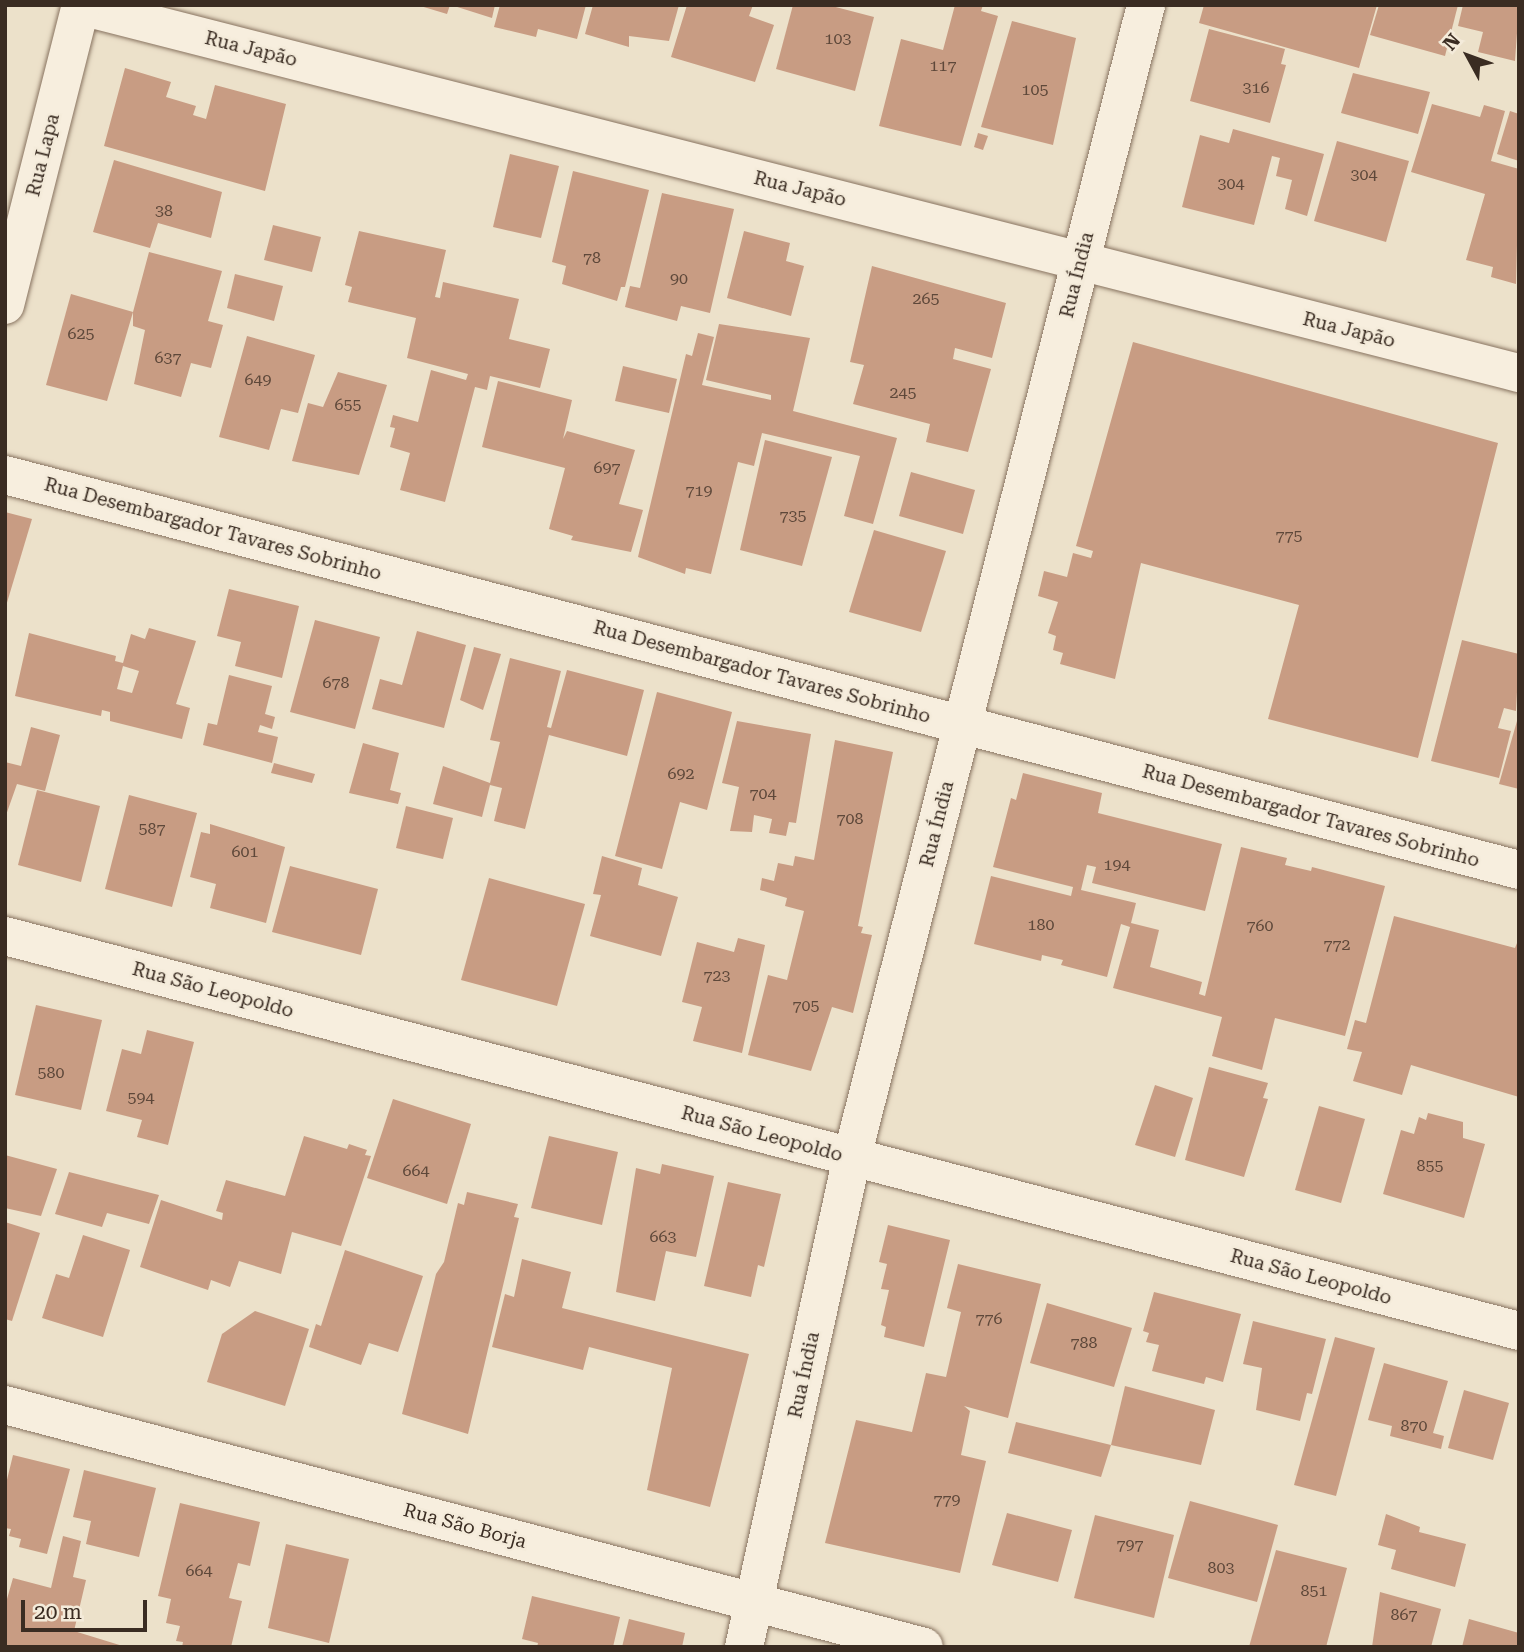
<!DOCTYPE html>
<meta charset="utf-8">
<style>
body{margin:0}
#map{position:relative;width:1524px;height:1652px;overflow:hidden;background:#ece1ca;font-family:"Roboto Serif",serif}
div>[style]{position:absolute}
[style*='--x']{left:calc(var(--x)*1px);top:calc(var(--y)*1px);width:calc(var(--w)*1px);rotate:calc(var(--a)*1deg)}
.building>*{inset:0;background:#c89c83}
.roads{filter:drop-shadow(0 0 2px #887360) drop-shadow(0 0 2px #887360)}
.minor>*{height:38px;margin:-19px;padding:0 19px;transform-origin:19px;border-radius:19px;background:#f7eede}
.tertiary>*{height:38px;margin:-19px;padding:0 19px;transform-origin:19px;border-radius:19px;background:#f7eede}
span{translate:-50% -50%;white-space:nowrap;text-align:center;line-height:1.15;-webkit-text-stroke:5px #f4ebda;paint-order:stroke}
.number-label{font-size:16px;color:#5e483a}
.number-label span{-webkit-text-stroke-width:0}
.street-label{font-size:19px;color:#3a2c22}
.frame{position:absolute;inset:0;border:7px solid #3a2c22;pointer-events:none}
.north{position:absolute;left:1433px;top:21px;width:70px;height:70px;-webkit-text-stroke:5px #f4ebda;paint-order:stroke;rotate:311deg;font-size:19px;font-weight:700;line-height:28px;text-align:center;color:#3a2c22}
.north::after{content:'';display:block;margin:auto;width:24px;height:32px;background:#3a2c22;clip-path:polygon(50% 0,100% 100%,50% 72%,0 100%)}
.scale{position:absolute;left:21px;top:1600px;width:126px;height:32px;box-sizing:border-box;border:4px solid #3a2c22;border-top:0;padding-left:9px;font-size:21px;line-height:24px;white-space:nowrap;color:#3a2c22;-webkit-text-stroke:5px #f4ebda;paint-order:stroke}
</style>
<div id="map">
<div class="building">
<i style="clip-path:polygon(417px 5px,450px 5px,447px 14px)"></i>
<i style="clip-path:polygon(451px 5px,495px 5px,492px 18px)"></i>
<i style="clip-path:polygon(500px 5px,586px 5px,577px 39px,538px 29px,536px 37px,494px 27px)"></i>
<i style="clip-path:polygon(593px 5px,679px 5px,669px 41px,629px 36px,629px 47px,585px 34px)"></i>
<i style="clip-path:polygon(687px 5px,753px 5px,749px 16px,774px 25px,755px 82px,671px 57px)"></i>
<i style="clip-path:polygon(793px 5px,828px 5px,874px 17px,855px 91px,776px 69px)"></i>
<i style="clip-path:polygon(955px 5px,983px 5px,981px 11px,998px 16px,961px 146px,879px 126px,901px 39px,943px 50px)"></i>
<i style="clip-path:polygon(1204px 5px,1359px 6px,1377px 5px,1359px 68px,1199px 23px)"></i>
<i style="clip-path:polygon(1379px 5px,1458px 5px,1445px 56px,1370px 35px)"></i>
<i style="clip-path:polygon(1463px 5px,1519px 5px,1515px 61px,1478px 52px,1483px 32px,1458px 26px)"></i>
<i style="clip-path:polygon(1012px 21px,1076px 38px,1053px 145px,981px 127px)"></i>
<i style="clip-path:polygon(1209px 29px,1285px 49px,1281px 64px,1286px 65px,1270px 123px,1190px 101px)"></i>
<i style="clip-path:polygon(125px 68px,171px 82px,166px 97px,196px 106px,193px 115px,206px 119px,215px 85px,286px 104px,265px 191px,104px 146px)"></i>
<i style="clip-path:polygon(1353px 73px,1430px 92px,1418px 134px,1341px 113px)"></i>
<i style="clip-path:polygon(1432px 104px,1480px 117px,1484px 105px,1505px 111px,1491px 161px,1519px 169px,1516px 284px,1491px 277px,1493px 267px,1466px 260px,1485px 194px,1411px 172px)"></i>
<i style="clip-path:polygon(1510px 111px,1519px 114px,1519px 161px,1497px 154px)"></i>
<i style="clip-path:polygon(1233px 129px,1324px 154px,1307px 216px,1285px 209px,1292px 180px,1276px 176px,1280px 158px,1272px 156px,1254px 225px,1182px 207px,1200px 135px,1229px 143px)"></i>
<i style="clip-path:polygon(978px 133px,988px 136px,983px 150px,974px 147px)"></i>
<i style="clip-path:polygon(1337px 141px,1409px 161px,1386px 242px,1314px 221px)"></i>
<i style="clip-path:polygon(510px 154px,559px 166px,541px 238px,493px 227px)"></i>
<i style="clip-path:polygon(114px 160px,222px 192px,211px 238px,158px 223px,150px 248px,93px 232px)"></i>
<i style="clip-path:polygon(573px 171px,649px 190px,625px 287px,621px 287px,617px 301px,562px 284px,566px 266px,552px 262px)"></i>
<i style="clip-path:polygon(662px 193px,734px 209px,710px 313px,681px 306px,677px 321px,625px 307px,630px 286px,640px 288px)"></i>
<i style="clip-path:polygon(273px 225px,321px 237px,312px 272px,264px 260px)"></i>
<i style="clip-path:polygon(359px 231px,446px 250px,435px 297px,440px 298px,443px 282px,519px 299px,509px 339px,550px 349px,540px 388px,490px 376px,487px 390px,475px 387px,445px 502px,400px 490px,410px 453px,390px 447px,395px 428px,390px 427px,393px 415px,418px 422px,431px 370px,466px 380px,468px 374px,407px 358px,416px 318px,348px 302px,352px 287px,345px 285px)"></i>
<i style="clip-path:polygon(744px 231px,790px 243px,786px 261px,804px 266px,791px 316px,727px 298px)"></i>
<i style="clip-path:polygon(149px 252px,222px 271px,208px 321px,223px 325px,211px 368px,191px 363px,181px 397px,134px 384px,145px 330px,133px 326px,133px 312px)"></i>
<i style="clip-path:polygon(872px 266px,1006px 303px,992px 358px,955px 348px,953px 359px,991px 369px,968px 452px,926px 442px,930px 424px,853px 404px,864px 365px,850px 362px)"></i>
<i style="clip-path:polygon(235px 274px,283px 286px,274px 321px,227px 308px)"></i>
<i style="clip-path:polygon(71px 294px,133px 312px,107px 401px,46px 385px)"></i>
<i style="clip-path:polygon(719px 324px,810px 338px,793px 411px,897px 438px,873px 524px,844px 516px,860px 456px,762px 433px,754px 466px,738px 462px,711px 574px,686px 568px,685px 574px,638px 557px,686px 354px,692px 356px,698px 333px,714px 337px,702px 385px,771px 400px,771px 395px,706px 380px)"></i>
<i style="clip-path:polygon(247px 336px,315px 355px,298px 413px,281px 409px,269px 450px,219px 437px)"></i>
<i style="clip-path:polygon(1133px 342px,1498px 443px,1418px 758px,1268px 719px,1299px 605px,1141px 563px,1115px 679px,1060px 664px,1063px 653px,1053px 650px,1056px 636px,1048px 633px,1058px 602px,1038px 596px,1044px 571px,1067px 577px,1073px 553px,1091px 558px,1093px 551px,1076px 546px)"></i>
<i style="clip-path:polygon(623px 366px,677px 379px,669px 413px,615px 401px)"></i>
<i style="clip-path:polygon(338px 372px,387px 385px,359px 475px,292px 461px,308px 403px,323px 407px)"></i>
<i style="clip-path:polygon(498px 381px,572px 400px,563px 439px,567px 431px,635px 450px,619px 504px,643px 510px,631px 552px,571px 540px,573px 536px,549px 529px,565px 468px,482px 447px)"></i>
<i style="clip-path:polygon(765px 440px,832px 457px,802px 566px,740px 550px)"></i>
<i style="clip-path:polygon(911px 472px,975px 490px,963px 534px,899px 516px)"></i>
<i style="clip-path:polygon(5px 512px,32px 519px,6px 606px,5px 606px)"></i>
<i style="clip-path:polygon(874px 530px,946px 551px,921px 632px,849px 612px)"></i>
<i style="clip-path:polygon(229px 589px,299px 606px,282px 678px,235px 666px,241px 642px,217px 636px)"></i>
<i style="clip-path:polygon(315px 620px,380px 637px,355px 729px,290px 712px)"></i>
<i style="clip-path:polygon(evenodd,149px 628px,196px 641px,176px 704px,190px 708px,182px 739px,110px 721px,110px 712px,102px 710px,101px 716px,15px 696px,29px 633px,116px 656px,115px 661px,123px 663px,131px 634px,145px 639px,149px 628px,123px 666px,139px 671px,132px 693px,117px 689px,123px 666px)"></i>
<i style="clip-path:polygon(417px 631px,466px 645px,444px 728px,372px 709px,380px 679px,402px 685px)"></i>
<i style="clip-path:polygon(1462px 640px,1519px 654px,1516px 711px,1504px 708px,1498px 728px,1511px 731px,1499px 778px,1431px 761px)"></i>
<i style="clip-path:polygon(474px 647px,501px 654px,483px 710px,460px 700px)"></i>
<i style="clip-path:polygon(510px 658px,561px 671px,547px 727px,551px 728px,567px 670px,644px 690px,627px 756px,549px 735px,525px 829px,494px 821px,502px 788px,490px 785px,482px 817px,433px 804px,443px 766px,490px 783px,500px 742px,490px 740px)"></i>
<i style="clip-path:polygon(229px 675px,272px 686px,265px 714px,275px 717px,272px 729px,260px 725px,258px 732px,278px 737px,272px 763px,203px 745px,208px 723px,217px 725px)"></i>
<i style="clip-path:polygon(657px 692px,732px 712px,707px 810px,680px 802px,662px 869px,615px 856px)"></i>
<i style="clip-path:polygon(1519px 714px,1519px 789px,1499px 784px)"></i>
<i style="clip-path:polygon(737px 721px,811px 734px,796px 823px,789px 822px,786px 836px,769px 833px,772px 819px,754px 815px,752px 832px,730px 831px,739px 787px,722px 783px)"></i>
<i style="clip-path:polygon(31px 727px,60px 735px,45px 791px,17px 784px,5px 818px,5px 762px,21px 766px)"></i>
<i style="clip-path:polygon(835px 740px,893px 752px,858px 926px,863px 927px,861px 933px,872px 935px,853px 1013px,832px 1007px,811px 1071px,748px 1055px,768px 975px,787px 980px,804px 911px,785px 906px,787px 898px,760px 890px,762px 878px,774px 881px,778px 863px,793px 866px,795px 856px,814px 860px)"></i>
<i style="clip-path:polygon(363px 743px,399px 753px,390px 790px,401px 793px,398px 804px,349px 793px)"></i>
<i style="clip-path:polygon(274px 763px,315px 774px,312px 783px,271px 773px)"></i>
<i style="clip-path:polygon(1023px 773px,1102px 793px,1098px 813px,1222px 844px,1205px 911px,1092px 883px,1096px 867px,1087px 865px,1081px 890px,1136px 903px,1131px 923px,1159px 930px,1150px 967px,1202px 982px,1199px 994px,1205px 996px,1241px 847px,1287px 858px,1285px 865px,1311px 871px,1312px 867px,1385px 886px,1345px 1036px,1275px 1018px,1262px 1070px,1212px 1056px,1222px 1017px,1113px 988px,1130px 927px,1121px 924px,1107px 977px,1061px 965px,1063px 960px,1042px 955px,1041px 961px,974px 944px,991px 876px,1071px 896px,1073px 887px,993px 867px,1011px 798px,1016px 800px)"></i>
<i style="clip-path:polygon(37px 790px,100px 806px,81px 882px,18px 865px)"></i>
<i style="clip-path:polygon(129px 795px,197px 813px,172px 907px,105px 889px)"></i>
<i style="clip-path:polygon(406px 806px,453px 818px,443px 859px,396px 848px)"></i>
<i style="clip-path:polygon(210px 824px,285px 847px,266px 923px,210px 908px,216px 884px,190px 877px,201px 832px,210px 834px)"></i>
<i style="clip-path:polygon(602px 856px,642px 868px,638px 885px,678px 897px,661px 956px,590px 936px,601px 895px,593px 894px)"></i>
<i style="clip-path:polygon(290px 866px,378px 889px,361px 955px,272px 932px)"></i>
<i style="clip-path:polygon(489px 878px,585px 904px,557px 1006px,461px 980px)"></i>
<i style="clip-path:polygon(1394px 916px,1515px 948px,1519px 938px,1519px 1097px,1411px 1065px,1402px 1095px,1353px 1081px,1362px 1052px,1347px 1049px,1355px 1020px,1366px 1023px)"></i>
<i style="clip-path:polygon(738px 938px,765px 945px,742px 1053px,693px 1041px,702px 1007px,682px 1002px,697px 942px,734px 952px)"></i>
<i style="clip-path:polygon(36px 1005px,102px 1020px,81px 1110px,15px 1095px)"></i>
<i style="clip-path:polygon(147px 1030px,194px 1042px,168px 1145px,137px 1137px,142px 1120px,106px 1111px,122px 1049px,141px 1054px)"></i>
<i style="clip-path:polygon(1209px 1067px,1268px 1083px,1263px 1098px,1268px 1099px,1244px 1177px,1185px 1160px)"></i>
<i style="clip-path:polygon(1155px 1085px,1193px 1098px,1175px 1157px,1135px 1145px)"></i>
<i style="clip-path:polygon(393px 1099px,471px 1124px,447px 1204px,367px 1178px)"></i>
<i style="clip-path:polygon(1319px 1106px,1365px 1119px,1341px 1203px,1295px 1190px)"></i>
<i style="clip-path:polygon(1428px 1113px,1463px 1122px,1463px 1138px,1485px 1144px,1464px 1218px,1383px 1194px,1401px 1130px,1414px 1134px,1419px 1117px,1426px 1120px)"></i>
<i style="clip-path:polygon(304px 1136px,347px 1149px,349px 1144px,367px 1150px,365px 1155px,371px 1156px,341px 1246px,292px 1232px,281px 1274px,239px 1261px,230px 1287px,211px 1280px,208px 1290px,140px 1267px,161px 1200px,222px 1220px,223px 1213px,216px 1211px,226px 1180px,285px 1196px)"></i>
<i style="clip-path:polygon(549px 1136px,618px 1152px,602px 1225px,531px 1208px)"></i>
<i style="clip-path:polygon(5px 1155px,57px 1169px,41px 1216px,5px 1208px)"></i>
<i style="clip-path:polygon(662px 1164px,714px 1176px,696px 1257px,666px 1251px,655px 1301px,616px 1292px,636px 1168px,660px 1174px)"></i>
<i style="clip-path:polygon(69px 1172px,159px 1195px,149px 1224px,107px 1213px,102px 1227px,55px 1214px)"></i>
<i style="clip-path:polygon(728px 1182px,781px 1194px,764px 1267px,758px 1265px,751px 1297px,704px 1286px)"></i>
<i style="clip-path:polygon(467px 1192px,518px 1204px,514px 1217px,519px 1218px,468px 1434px,402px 1414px,436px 1274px,444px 1262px,458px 1203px,464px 1205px)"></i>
<i style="clip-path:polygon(5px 1222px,40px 1233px,12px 1321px,5px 1319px)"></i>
<i style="clip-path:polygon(888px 1225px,950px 1240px,924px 1347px,884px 1337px,886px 1327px,881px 1325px,889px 1290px,881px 1289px,887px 1264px,879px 1262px)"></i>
<i style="clip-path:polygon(83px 1235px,130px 1250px,103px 1337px,42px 1318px,56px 1274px,69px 1278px)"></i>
<i style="clip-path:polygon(345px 1250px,423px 1276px,398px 1352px,369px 1343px,361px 1365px,309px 1347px,316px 1324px,321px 1326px)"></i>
<i style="clip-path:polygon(522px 1259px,571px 1272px,562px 1308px,749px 1354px,710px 1507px,647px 1490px,672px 1368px,589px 1347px,583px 1370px,492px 1347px,505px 1294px,514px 1297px)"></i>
<i style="clip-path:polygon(958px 1264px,1041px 1284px,1008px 1418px,964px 1406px,970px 1411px,961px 1455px,986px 1461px,960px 1573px,825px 1543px,856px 1420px,912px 1432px,926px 1373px,946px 1377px,961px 1312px,947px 1308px)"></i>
<i style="clip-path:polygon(1154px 1292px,1241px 1314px,1223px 1382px,1206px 1377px,1204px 1384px,1152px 1371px,1159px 1345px,1146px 1342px,1149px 1333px,1143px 1331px)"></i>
<i style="clip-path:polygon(1047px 1303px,1132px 1328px,1114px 1387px,1030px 1363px)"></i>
<i style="clip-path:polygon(255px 1311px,309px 1329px,285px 1406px,207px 1382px,222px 1334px)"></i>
<i style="clip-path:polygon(1253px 1321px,1326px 1339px,1312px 1394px,1307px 1393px,1300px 1421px,1256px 1410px,1262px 1368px,1243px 1364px)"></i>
<i style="clip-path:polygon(1335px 1337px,1375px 1348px,1336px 1496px,1294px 1485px)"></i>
<i style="clip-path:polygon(1384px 1363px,1448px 1381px,1433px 1433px,1444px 1436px,1441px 1449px,1390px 1436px,1392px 1426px,1368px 1420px)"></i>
<i style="clip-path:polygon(1125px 1386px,1215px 1410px,1201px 1465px,1111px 1445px)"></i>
<i style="clip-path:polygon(1464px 1390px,1509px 1403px,1493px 1460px,1448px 1448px)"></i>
<i style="clip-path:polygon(1016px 1422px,1111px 1445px,1101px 1477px,1008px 1453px)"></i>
<i style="clip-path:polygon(13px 1455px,70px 1469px,47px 1554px,19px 1547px,21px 1539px,9px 1536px,11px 1529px,5px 1528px,5px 1488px)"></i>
<i style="clip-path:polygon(84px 1470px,156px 1488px,139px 1557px,86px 1544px,91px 1521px,73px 1517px)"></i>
<i style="clip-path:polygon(1190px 1501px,1278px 1525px,1257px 1602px,1168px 1578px)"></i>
<i style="clip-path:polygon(180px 1503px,260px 1522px,250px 1566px,238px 1563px,229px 1598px,242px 1601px,231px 1647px,182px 1647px,183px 1642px,176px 1641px,180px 1626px,166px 1623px,171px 1599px,158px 1596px)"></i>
<i style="clip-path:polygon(1007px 1513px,1072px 1530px,1058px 1582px,992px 1565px)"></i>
<i style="clip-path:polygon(1386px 1514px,1420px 1527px,1419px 1532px,1466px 1544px,1455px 1587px,1391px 1569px,1396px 1550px,1378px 1545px)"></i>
<i style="clip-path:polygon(1095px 1515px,1174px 1535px,1154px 1618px,1074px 1598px)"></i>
<i style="clip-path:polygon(63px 1536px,81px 1541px,73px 1577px,86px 1580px,74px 1631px,126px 1647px,5px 1647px,5px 1606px,13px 1578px,51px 1588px)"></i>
<i style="clip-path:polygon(286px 1544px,349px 1559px,329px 1643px,268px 1628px)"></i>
<i style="clip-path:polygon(1276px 1550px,1347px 1568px,1326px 1647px,1249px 1647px)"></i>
<i style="clip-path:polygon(1380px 1592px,1441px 1609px,1431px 1647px,1372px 1647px)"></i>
<i style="clip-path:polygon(532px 1596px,620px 1617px,613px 1647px,537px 1647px,538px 1643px,522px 1639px)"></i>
<i style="clip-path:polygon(629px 1619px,685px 1633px,682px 1647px,622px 1647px)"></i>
<i style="clip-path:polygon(1469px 1619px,1519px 1633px,1519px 1647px,1462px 1647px)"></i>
</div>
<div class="roads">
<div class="minor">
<i style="--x:81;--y:6;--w:1484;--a:14.32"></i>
<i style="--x:5;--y:305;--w:309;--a:-75.8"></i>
<i style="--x:5;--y:1405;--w:950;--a:14.75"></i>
<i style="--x:744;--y:1647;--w:502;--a:-77.57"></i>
<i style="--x:852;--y:1157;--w:1189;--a:-75.68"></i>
</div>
<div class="tertiary">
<i style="--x:5;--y:475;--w:1565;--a:14.62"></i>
<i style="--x:5;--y:936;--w:1565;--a:14.62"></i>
</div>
</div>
<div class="number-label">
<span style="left:838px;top:39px">103</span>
<span style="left:943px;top:66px">117</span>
<span style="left:1256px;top:88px">316</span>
<span style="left:1035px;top:90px">105</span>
<span style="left:1364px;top:175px">304</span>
<span style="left:1231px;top:184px">304</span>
<span style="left:164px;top:211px">38</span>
<span style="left:592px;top:258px">78</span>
<span style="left:679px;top:279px">90</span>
<span style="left:926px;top:299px">265</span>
<span style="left:81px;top:334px">625</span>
<span style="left:168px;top:358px">637</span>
<span style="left:258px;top:380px">649</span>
<span style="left:903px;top:393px">245</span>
<span style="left:348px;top:405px">655</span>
<span style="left:607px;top:468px">697</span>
<span style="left:699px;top:491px">719</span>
<span style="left:793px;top:516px">735</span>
<span style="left:1289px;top:536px">775</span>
<span style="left:336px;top:683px">678</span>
<span style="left:681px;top:774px">692</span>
<span style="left:763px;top:794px">704</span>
<span style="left:850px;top:819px">708</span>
<span style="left:152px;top:829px">587</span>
<span style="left:245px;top:852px">601</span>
<span style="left:1117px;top:865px">194</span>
<span style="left:1041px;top:925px">180</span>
<span style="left:1260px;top:926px">760</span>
<span style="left:1337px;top:945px">772</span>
<span style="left:717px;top:976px">723</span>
<span style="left:806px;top:1006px">705</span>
<span style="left:51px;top:1073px">580</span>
<span style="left:141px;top:1098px">594</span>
<span style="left:1430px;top:1166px">855</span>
<span style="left:416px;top:1171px">664</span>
<span style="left:663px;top:1237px">663</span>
<span style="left:989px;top:1319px">776</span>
<span style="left:1084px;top:1343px">788</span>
<span style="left:1414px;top:1426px">870</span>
<span style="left:947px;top:1500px">779</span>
<span style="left:1130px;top:1545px">797</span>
<span style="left:1221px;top:1568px">803</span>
<span style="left:199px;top:1571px">664</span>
<span style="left:1314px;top:1591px">851</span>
<span style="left:1404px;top:1615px">867</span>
</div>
<div class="street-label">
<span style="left:251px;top:49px;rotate:14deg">Rua Japão</span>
<span style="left:43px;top:155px;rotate:-76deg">Rua Lapa</span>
<span style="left:800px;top:189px;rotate:14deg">Rua Japão</span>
<span style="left:1077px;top:275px;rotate:-76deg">Rua Índia</span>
<span style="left:1349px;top:330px;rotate:14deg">Rua Japão</span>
<span style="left:213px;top:529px;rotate:15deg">Rua Desembargador Tavares Sobrinho</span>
<span style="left:762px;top:672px;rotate:15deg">Rua Desembargador Tavares Sobrinho</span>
<span style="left:1311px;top:816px;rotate:15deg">Rua Desembargador Tavares Sobrinho</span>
<span style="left:937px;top:824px;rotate:-76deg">Rua Índia</span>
<span style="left:213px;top:990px;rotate:15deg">Rua São Leopoldo</span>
<span style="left:762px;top:1134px;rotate:15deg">Rua São Leopoldo</span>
<span style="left:1311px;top:1277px;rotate:15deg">Rua São Leopoldo</span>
<span style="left:804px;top:1375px;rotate:-78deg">Rua Índia</span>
<span style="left:465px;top:1526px;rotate:15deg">Rua São Borja</span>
</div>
<div class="frame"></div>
<div class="north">N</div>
<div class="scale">20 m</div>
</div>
